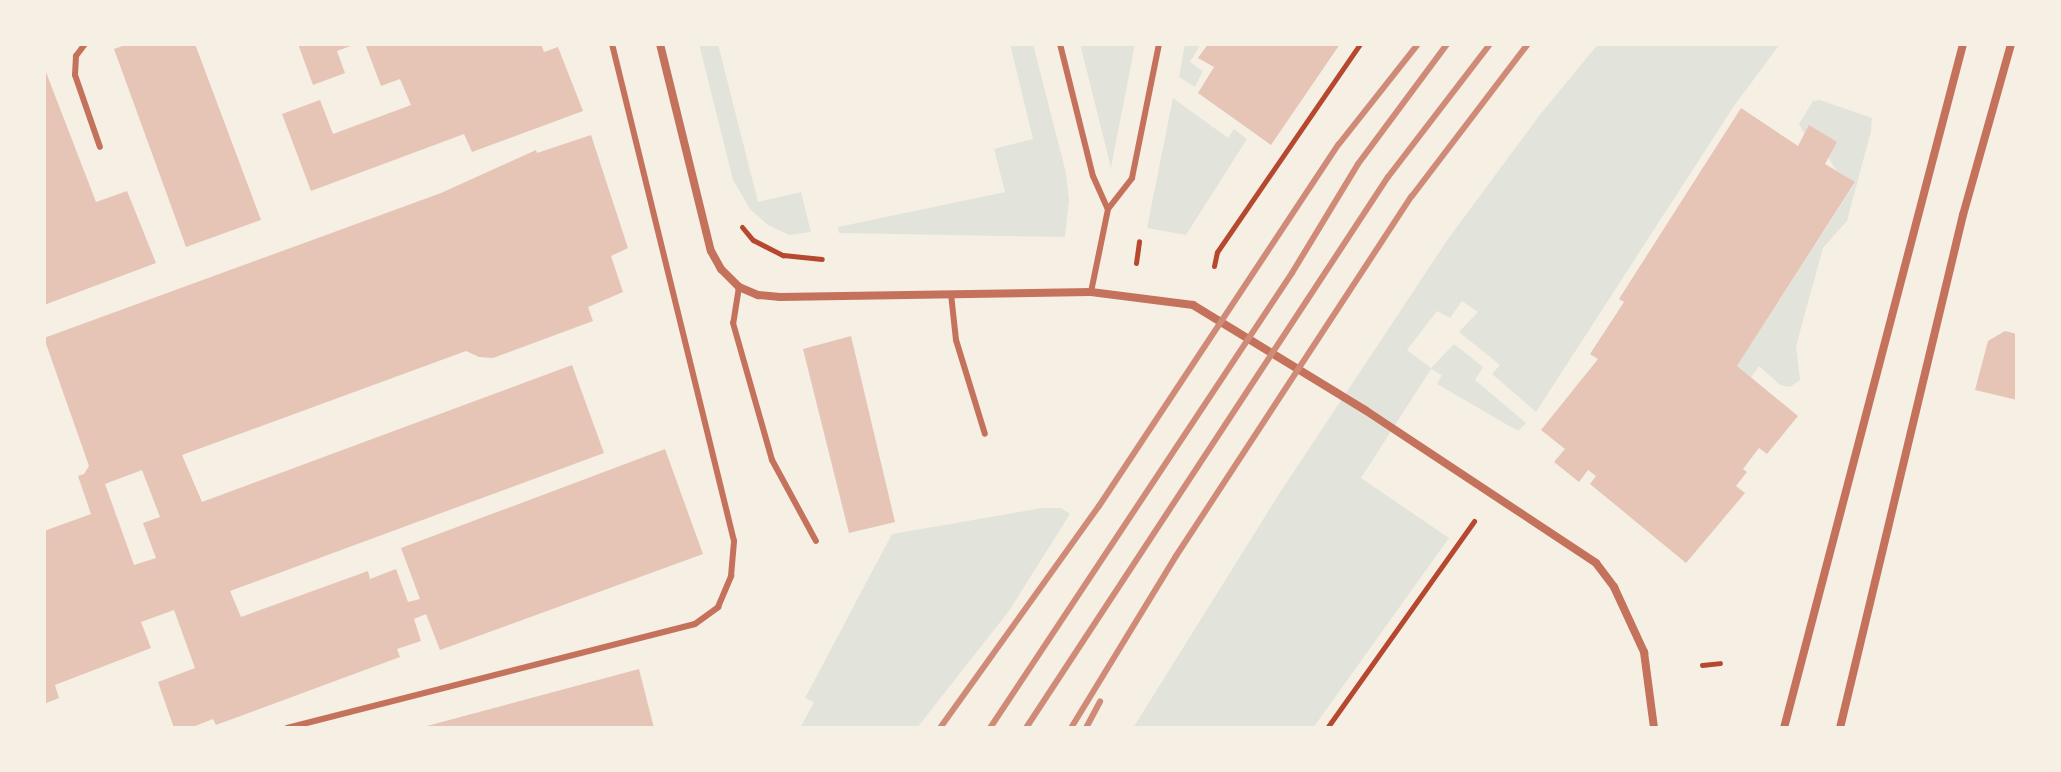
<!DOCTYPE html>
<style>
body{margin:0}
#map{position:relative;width:2061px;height:772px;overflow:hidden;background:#f6efe4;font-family:"Archivo Narrow",sans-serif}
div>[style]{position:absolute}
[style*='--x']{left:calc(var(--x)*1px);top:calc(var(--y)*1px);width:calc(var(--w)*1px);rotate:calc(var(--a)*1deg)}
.green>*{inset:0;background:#e2e4dc}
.building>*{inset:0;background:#e6c5b7}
.path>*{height:5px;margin:-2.5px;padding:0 2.5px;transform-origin:2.5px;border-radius:2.5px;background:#b5482f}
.service>*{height:6px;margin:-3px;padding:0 3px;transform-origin:3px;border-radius:3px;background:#c5725c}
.minor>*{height:8px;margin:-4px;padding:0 4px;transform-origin:4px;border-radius:4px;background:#c5725c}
.rail>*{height:6px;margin:-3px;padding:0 3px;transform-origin:3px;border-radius:3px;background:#cf8b77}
span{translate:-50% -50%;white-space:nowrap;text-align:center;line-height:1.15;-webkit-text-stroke:6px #f6efe4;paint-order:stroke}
.frame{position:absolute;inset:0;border:46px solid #f6efe4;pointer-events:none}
</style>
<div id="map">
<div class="green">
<i style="clip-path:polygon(699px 44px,718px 44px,758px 202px,801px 192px,811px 232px,789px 235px,768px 225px,750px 209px,733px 180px)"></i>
<i style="clip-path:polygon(1010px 44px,1033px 44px,1066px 173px,1069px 200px,1065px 237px,839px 233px,838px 227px,1005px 192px,994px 149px,1033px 139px)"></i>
<i style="clip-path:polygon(1080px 44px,1135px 44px,1111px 168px)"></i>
<i style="clip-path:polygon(1185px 44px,1201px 44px,1190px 62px,1203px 71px,1195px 87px,1179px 77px)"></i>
<i style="clip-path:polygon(1598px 44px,1780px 44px,1734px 106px,1536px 412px,1492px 374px,1500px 365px,1459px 332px,1478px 312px,1462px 301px,1450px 318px,1437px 311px,1407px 350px,1431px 368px,1454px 344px,1483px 367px,1475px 380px,1526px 423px,1518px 431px,1437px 384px,1442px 375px,1431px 369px,1361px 478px,1449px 538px,1313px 728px,1133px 728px,1279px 494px,1448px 239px,1539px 116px)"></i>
<i style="clip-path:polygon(1173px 98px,1228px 138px,1234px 129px,1247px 139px,1186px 235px,1147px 228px)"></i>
<i style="clip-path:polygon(1820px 100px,1872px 118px,1871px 131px,1847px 221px,1823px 248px,1796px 346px,1800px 380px,1790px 387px,1780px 385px,1759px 366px,1751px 378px,1737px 366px,1855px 183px,1836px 170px,1828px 157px,1836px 142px,1810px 126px,1805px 135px,1799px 124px,1813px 101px)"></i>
<i style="clip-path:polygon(1042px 508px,1061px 508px,1070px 514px,1009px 611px,917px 728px,800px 728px,814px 702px,805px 698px,892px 534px)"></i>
</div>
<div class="building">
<i style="clip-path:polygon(128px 44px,195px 44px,261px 220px,186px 247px,114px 49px)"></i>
<i style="clip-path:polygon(298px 44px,356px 44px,337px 51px,345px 73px,313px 85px)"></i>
<i style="clip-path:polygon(365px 44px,541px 44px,544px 52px,558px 47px,583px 111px,472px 152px,464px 134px,311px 191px,282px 114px,320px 100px,333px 134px,411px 105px,400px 79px,381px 86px)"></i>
<i style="clip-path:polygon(1208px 44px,1340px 44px,1271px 145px,1198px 93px,1214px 67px,1198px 58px)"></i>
<i style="clip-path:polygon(44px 67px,96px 202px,127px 191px,156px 263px,44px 305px)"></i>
<i style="clip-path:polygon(1741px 108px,1798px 146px,1809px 125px,1837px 142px,1825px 164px,1855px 182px,1737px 366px,1798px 416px,1767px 454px,1759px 448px,1743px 469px,1747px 472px,1736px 486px,1745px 493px,1686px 563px,1590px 484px,1596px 476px,1588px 470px,1579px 482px,1554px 462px,1565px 449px,1541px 430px,1598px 359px,1590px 354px,1624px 302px,1619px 299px)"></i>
<i style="clip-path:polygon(evenodd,591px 135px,628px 248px,611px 256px,623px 292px,588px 307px,593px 321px,493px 358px,479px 357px,466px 351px,182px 455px,202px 502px,572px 365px,604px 453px,230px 591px,241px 617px,368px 571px,370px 579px,396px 569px,408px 602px,420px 599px,401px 548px,665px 449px,703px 554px,440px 650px,426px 614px,414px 619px,421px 641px,397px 649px,400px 657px,216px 725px,213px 719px,190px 728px,174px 728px,158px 682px,195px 668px,174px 610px,141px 622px,151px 648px,55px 685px,59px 698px,44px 704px,44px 531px,91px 514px,78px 476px,84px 474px,89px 466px,44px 338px,441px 193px,536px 150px,537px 153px,591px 135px,142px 470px,160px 517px,143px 523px,156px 558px,134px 565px,105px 484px,142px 470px)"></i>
<i style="clip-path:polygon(2005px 331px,2017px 334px,2017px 400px,1975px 390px,1988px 341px)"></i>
<i style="clip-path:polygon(851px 336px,895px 522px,849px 533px,803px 349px)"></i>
<i style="clip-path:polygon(639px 669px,654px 728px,423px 728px,423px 727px)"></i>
</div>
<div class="path">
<i style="--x:742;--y:227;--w:17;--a:50"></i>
<i style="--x:753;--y:240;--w:34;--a:27"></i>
<i style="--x:783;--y:255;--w:39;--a:6"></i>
<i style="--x:1136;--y:263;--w:22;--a:-82"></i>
<i style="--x:1214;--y:266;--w:14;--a:-78"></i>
<i style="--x:1217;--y:252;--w:252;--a:-55.5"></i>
<i style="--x:1702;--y:665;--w:18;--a:-6"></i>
<i style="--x:1327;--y:728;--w:254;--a:-54.6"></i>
</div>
<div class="service">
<i style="--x:85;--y:44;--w:15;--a:127"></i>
<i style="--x:76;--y:56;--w:19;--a:93"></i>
<i style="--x:75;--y:75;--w:76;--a:70.9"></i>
<i style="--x:1060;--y:44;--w:136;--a:76"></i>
<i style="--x:1093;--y:176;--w:36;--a:66"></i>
<i style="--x:739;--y:287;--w:36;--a:99"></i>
<i style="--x:733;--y:323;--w:142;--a:74.1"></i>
<i style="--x:772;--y:460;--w:92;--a:61.5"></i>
<i style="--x:1091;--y:292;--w:85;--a:-78.4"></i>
<i style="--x:1108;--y:209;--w:39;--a:-52"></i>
<i style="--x:1132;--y:178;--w:137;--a:-78.6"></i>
<i style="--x:951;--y:294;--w:46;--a:83.8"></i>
<i style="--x:956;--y:340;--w:98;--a:72.9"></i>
<i style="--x:287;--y:728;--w:421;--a:-14.3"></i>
<i style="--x:695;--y:624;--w:29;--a:-36"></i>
<i style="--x:718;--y:607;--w:34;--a:-67"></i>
<i style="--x:731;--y:576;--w:35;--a:-85"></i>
<i style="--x:734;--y:541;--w:512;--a:-103.79"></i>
</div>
<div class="minor">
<i style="--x:660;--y:44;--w:213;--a:76.2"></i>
<i style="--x:711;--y:251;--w:21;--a:61"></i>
<i style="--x:721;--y:269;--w:25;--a:45"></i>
<i style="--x:739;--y:287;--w:21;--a:23"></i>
<i style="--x:758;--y:295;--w:22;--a:5"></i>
<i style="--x:780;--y:297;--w:311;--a:-0.9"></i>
<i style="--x:1091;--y:292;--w:103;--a:7.3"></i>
<i style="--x:1193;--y:305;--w:202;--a:31.4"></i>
<i style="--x:1365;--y:410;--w:277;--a:33.5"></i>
<i style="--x:1596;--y:563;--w:30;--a:53"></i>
<i style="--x:1614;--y:587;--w:72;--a:65.2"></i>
<i style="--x:1644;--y:652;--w:77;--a:82.5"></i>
<i style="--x:1784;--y:728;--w:707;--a:-75.33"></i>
<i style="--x:1840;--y:728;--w:528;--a:-76.52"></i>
<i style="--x:1963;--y:215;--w:178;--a:-74.3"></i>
</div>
<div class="rail">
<i style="--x:940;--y:728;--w:273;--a:-54.4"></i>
<i style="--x:1099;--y:506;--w:434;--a:-56.5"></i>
<i style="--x:1339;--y:144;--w:127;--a:-51.7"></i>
<i style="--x:990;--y:728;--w:546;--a:-56.43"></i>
<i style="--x:1292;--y:273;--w:127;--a:-58.8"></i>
<i style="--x:1358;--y:164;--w:149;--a:-53.4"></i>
<i style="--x:1026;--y:728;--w:659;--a:-56.7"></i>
<i style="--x:1388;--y:177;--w:168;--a:-52.5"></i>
<i style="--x:1071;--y:728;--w:202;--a:-58.6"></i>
<i style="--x:1176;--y:556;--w:430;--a:-56.8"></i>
<i style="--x:1412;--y:196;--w:191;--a:-52.7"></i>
<i style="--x:1086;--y:728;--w:30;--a:-62"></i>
</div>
<div class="frame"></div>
</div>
